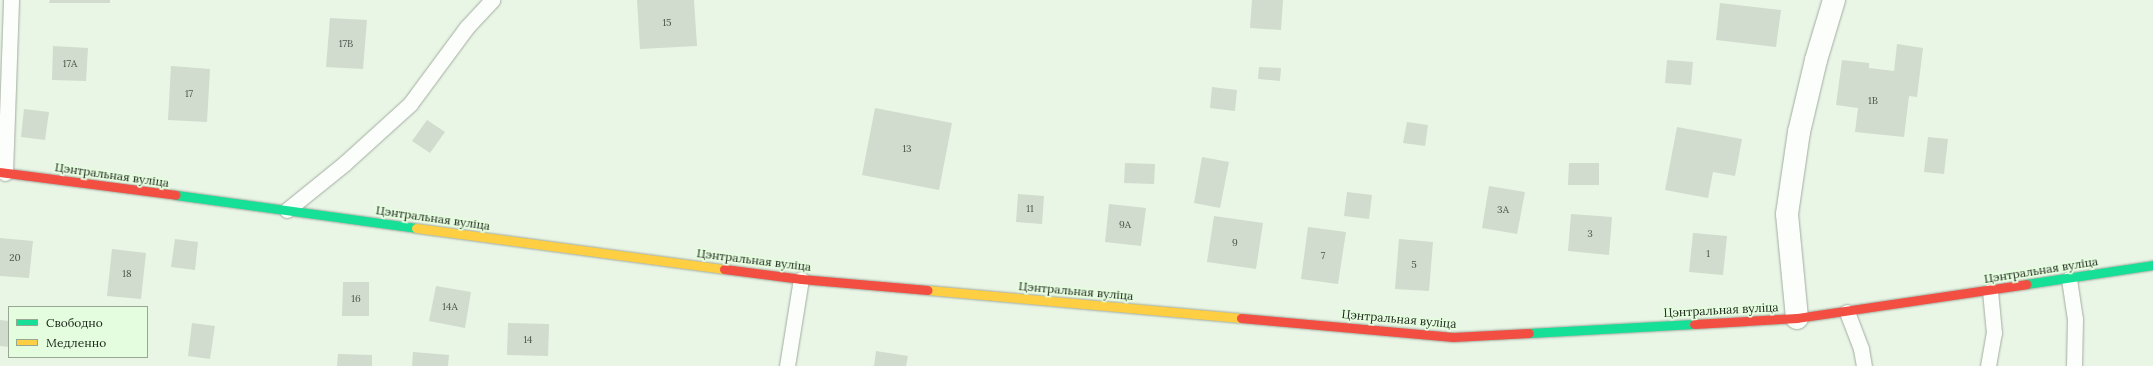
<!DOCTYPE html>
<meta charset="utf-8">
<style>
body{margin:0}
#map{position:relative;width:2153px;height:366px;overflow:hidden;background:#e9f6e6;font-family:Lora,serif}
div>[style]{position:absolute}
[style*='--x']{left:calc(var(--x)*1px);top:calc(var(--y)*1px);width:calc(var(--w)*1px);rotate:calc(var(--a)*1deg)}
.building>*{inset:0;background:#d1dbce}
.roads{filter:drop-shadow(0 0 1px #a3aca0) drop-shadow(0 0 1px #a3aca0)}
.lane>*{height:15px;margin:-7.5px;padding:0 7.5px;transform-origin:7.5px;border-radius:7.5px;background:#fcfefb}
.street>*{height:22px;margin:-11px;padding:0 11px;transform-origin:11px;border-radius:11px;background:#fcfefb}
.fast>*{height:9px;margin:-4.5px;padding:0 4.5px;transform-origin:4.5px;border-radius:4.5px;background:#16e098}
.slow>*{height:9px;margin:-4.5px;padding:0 4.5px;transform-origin:4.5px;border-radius:4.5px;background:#ffcf43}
.jam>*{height:9px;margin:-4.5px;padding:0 4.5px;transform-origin:4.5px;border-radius:4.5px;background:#f24e42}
span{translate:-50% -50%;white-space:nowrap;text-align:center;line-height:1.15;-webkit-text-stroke:3.5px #e5fddf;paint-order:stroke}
.number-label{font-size:10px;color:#4d564b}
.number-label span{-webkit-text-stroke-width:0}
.street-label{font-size:12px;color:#20291e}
.legend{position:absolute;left:8px;top:306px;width:140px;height:52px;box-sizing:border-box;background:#e5fddf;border:1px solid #96a892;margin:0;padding:5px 7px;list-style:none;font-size:12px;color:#20291e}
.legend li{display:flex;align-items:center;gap:8px;height:20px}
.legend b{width:20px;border:1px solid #96a892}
</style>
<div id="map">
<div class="building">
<i style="clip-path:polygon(50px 0,110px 0,110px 3px,49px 3px)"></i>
<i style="clip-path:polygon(637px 0,694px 0,697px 46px,640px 49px)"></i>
<i style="clip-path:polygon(1252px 0,1283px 0,1281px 30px,1250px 28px)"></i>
<i style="clip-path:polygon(1720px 3px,1781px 10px,1776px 47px,1716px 40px)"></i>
<i style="clip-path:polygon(330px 18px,367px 20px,363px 69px,326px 67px)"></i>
<i style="clip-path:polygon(1897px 44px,1923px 48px,1917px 97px,1909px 96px,1904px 137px,1855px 132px,1858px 108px,1836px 105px,1842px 60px,1869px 63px,1869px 68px,1894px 71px)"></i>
<i style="clip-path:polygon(53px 46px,88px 48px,86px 81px,52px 80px)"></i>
<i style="clip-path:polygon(1667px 60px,1693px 62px,1691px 85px,1665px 83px)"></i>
<i style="clip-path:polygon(171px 66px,210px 69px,207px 122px,168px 120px)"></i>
<i style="clip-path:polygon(1259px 67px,1281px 68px,1280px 81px,1258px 79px)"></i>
<i style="clip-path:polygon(1212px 87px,1237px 90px,1235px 111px,1210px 108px)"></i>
<i style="clip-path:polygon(875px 108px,952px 123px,939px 190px,862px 175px)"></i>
<i style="clip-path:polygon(24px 109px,49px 112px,45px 140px,21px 137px)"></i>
<i style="clip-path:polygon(427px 120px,445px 132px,430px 153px,412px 141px)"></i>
<i style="clip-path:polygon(1407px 122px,1428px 125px,1425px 146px,1403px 143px)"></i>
<i style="clip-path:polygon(1677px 127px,1742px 139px,1735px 176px,1713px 172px,1708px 198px,1665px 190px)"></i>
<i style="clip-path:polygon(1928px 137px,1948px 139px,1944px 174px,1924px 172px)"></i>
<i style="clip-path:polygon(1202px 157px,1229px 162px,1220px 208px,1194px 203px)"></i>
<i style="clip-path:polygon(1125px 163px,1155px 164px,1154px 184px,1124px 183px)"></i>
<i style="clip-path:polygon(1569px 163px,1599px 163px,1599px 185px,1568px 185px)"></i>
<i style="clip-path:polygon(1489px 186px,1525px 192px,1517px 234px,1482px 228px)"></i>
<i style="clip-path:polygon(1347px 192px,1372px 195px,1369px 219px,1344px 216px)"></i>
<i style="clip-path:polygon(1018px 194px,1044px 196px,1042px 224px,1016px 222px)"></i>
<i style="clip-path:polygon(1109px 204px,1146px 208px,1141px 246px,1105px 242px)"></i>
<i style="clip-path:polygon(1571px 214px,1612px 217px,1609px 255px,1568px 251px)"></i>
<i style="clip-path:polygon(1214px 216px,1263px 223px,1256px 269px,1207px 262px)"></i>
<i style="clip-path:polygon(1308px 227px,1346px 232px,1338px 284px,1301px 279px)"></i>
<i style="clip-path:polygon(1693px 233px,1727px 236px,1723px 275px,1689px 272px)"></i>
<i style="clip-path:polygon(0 238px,33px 241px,29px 278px,0 276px)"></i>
<i style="clip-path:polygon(175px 239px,198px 242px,195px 270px,171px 267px)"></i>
<i style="clip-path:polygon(1399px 239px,1433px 242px,1429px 291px,1395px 289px)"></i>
<i style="clip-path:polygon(112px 249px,146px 253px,141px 299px,107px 296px)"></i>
<i style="clip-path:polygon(343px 282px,369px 282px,369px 316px,342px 316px)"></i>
<i style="clip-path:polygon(436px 286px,471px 292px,465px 328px,429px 321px)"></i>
<i style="clip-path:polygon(0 320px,9px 321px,9px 347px,0 346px)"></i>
<i style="clip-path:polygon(192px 323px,215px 326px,210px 359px,188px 356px)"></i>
<i style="clip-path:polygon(508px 323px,549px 324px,548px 356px,507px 355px)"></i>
<i style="clip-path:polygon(876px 351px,908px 356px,906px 366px,874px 366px)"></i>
<i style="clip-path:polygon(413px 352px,449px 355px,448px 366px,412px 366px)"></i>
<i style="clip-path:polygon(338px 354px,372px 355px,372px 366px,337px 366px)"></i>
</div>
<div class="roads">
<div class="lane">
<i style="--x:5;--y:173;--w:173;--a:-88"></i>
<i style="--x:287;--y:210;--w:75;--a:-39"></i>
<i style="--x:345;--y:163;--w:88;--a:-42.2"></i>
<i style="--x:410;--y:104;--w:96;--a:-53.5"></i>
<i style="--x:467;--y:27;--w:37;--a:-47"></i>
<i style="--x:2069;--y:279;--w:40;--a:81.5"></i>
<i style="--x:2075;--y:319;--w:47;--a:91.2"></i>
<i style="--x:1847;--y:312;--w:40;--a:69"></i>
<i style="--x:1861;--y:349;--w:17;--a:80"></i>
<i style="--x:787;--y:366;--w:88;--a:-80.9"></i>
<i style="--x:1988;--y:366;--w:34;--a:-80"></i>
<i style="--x:1994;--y:333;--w:42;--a:-95.4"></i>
</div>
<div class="street">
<i style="--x:1797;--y:318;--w:104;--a:-95.5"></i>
<i style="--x:1787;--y:214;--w:83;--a:-81.7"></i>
<i style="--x:1799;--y:132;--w:74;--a:-76.7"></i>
<i style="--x:1816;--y:60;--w:63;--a:-73.3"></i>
</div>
<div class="fast">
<i style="--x:176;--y:195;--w:242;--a:7.8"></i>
<i style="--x:2026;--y:284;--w:128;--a:-8.5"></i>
<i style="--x:1529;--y:333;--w:165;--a:-3.1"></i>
</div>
<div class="slow">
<i style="--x:416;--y:228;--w:311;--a:7.6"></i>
<i style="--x:928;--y:290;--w:314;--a:5.1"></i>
</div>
<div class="jam">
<i style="--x:0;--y:172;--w:177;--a:7.4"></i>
<i style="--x:724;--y:269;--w:78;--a:7.4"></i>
<i style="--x:801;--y:279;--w:127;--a:5"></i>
<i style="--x:1241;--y:318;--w:213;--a:5.1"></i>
<i style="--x:1453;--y:337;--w:76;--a:-3"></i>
<i style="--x:1694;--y:324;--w:103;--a:-3.3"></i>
<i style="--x:1797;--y:318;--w:232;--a:-8.4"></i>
</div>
</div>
<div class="number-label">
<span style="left:667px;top:23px">15</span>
<span style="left:346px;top:44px">17В</span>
<span style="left:70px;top:64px">17А</span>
<span style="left:189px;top:94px">17</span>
<span style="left:1873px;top:101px">1В</span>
<span style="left:907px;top:149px">13</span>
<span style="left:1030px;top:209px">11</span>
<span style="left:1503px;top:210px">3А</span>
<span style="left:1125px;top:225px">9А</span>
<span style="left:1590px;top:234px">3</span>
<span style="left:1235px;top:243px">9</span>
<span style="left:1708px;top:254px">1</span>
<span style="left:1323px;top:256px">7</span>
<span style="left:15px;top:258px">20</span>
<span style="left:1414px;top:265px">5</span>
<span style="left:127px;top:274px">18</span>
<span style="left:356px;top:299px">16</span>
<span style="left:450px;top:307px">14А</span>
<span style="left:528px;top:340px">14</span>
</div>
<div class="street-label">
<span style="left:112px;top:175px;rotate:8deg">Цэнтральная вуліца</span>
<span style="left:433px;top:218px;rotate:8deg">Цэнтральная вуліца</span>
<span style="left:754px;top:260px;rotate:7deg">Цэнтральная вуліца</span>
<span style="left:2041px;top:270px;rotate:-9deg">Цэнтральная вуліца</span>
<span style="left:1076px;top:291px;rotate:5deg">Цэнтральная вуліца</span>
<span style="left:1721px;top:310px;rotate:-3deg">Цэнтральная вуліца</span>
<span style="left:1399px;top:319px;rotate:5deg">Цэнтральная вуліца</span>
</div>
<ul class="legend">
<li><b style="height:5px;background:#16e098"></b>Свободно</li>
<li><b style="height:5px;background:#ffcf43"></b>Медленно</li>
</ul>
</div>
